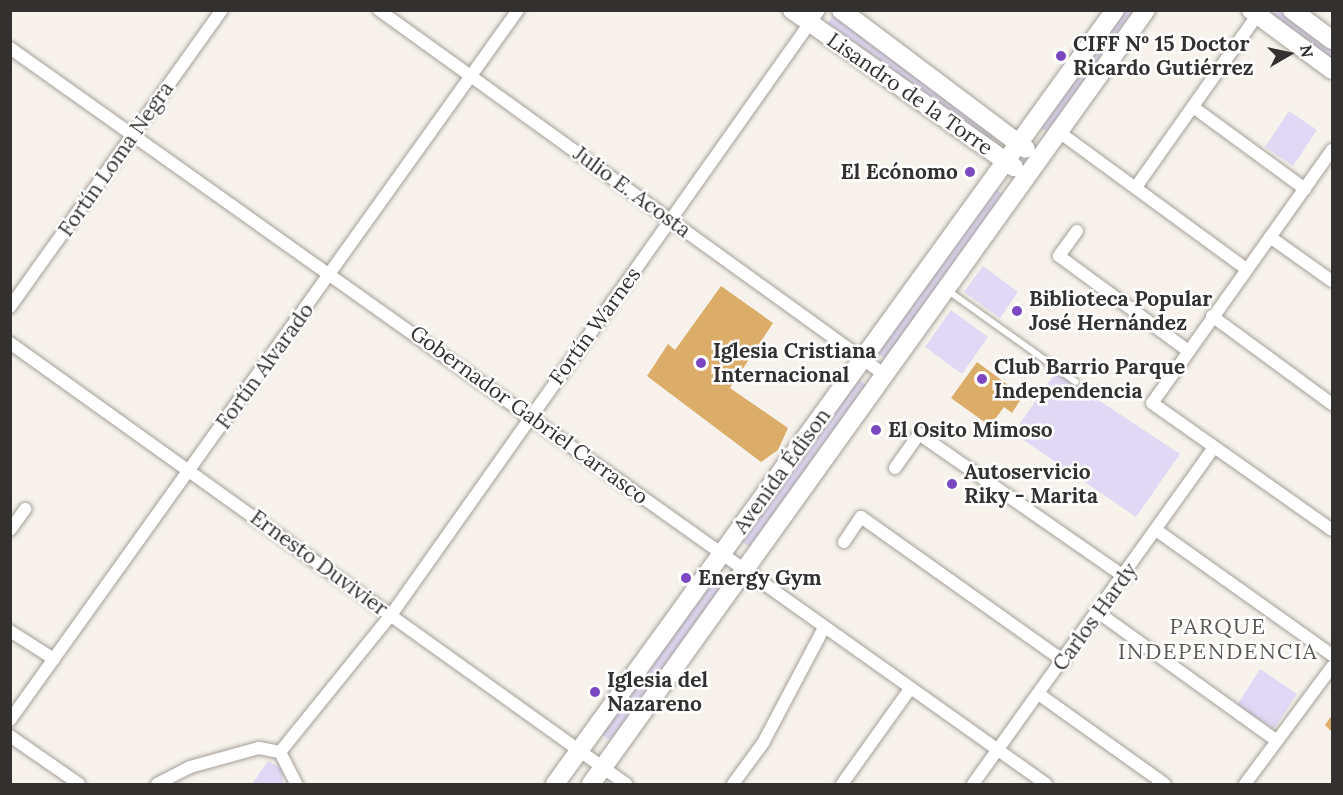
<!DOCTYPE html>
<meta charset="utf-8">
<style>
body{margin:0}
#map{position:relative;width:1343px;height:795px;overflow:hidden;background:#f7f3ec;font-family:Lora,serif}
div>[style]{position:absolute}
[style*='--x']{left:calc(var(--x)*1px);top:calc(var(--y)*1px);width:calc(var(--w)*1px);rotate:calc(var(--a)*1deg)}
.green>*{inset:0;background:#e0d8f5}
.building>*{inset:0;background:#dbad69}
.roads{filter:drop-shadow(0 0 2px #a49f99) drop-shadow(0 0 2px #a49f99)}
.service>*{height:6px;margin:-3px;padding:0 3px;transform-origin:3px;border-radius:3px;background:#fff}
.minor>*{height:12px;margin:-6px;padding:0 6px;transform-origin:6px;border-radius:6px;background:#fff}
.secondary>*{height:18px;margin:-9px;padding:0 9px;transform-origin:9px;border-radius:9px;background:#fff}
.dots>*{width:16px;height:16px;translate:-50% -50%;box-sizing:border-box;border:3px solid #fff;border-radius:50%}
span{translate:-50% -50%;white-space:nowrap;text-align:center;line-height:1.15;-webkit-text-stroke:5px #fff;paint-order:stroke}
.poi-label{font-size:21px;color:#33312f;font-weight:700}
.left{translate:0 -50%;text-align:left}
.right{translate:-100% -50%;text-align:right}
.street-label{font-size:21px;color:#33312f}
.neighbourhood-label{font-size:22px;color:#5b5752;letter-spacing:1.5px}
.frame{position:absolute;inset:0;border:12px solid #33312f;pointer-events:none}
.north{position:absolute;left:1259px;top:24px;width:60px;height:60px;-webkit-text-stroke:4px #fff;paint-order:stroke;rotate:81deg;font-size:16px;font-weight:700;line-height:24px;text-align:center;color:#33312f}
.north::after{content:'';display:block;margin:auto;width:21px;height:27px;background:#33312f;clip-path:polygon(50% 0,100% 100%,50% 72%,0 100%)}
</style>
<div id="map">
<div class="green">
<i style="clip-path:polygon(1121px 11px,1133px 11px,1047px 132px,1038px 126px)"></i>
<i style="clip-path:polygon(1279px 11px,1332px 48px,1332px 60px,1271px 14px)"></i>
<i style="clip-path:polygon(833px 16px,996px 133px,991px 140px,828px 23px)"></i>
<i style="clip-path:polygon(1289px 111px,1317px 130px,1293px 166px,1265px 147px)"></i>
<i style="clip-path:polygon(994px 188px,1003px 195px,887px 360px,878px 353px)"></i>
<i style="clip-path:polygon(983px 266px,1018px 292px,1000px 318px,964px 292px)"></i>
<i style="clip-path:polygon(951px 310px,988px 337px,962px 374px,925px 347px)"></i>
<i style="clip-path:polygon(1056px 372px,1180px 454px,1136px 517px,1013px 433px)"></i>
<i style="clip-path:polygon(859px 380px,868px 386px,750px 547px,741px 541px)"></i>
<i style="clip-path:polygon(719px 573px,728px 580px,610px 740px,601px 734px)"></i>
<i style="clip-path:polygon(1260px 669px,1297px 694px,1274px 729px,1237px 705px)"></i>
<i style="clip-path:polygon(268px 761px,282px 769px,283px 784px,252px 784px)"></i>
</div>
<div class="building">
<i style="clip-path:polygon(721px 286px,773px 323px,730px 388px,788px 428px,778px 450px,761px 462px,647px 376px,668px 344px,675px 350px)"></i>
<i style="clip-path:polygon(977px 362px,1023px 396px,1012px 413px,1004px 407px,990px 426px,951px 398px)"></i>
<i style="clip-path:polygon(1332px 715px,1332px 732px,1325px 725px)"></i>
</div>
<div class="roads">
<div class="service">
<i style="--x:947;--y:290;--w:158;--a:35.5"></i>
</div>
<div class="minor">
<i style="--x:379;--y:10;--w:624;--a:35.8"></i>
<i style="--x:10;--y:48;--w:1271;--a:35.39"></i>
<i style="--x:1193;--y:107;--w:139;--a:36.2"></i>
<i style="--x:1059;--y:132;--w:232;--a:36.2"></i>
<i style="--x:1332;--y:150;--w:310;--a:125.4"></i>
<i style="--x:1152;--y:403;--w:220;--a:35.2"></i>
<i style="--x:1136;--y:187;--w:217;--a:-54.8"></i>
<i style="--x:1077;--y:231;--w:31;--a:126"></i>
<i style="--x:1059;--y:256;--w:159;--a:36.3"></i>
<i style="--x:1270;--y:237;--w:76;--a:35.4"></i>
<i style="--x:10;--y:307;--w:365;--a:-54.5"></i>
<i style="--x:1212;--y:316;--w:149;--a:36.3"></i>
<i style="--x:10;--y:343;--w:758;--a:35.6"></i>
<i style="--x:895;--y:468;--w:42;--a:-54.8"></i>
<i style="--x:919;--y:434;--w:251;--a:34.8"></i>
<i style="--x:10;--y:530;--w:26;--a:-54"></i>
<i style="--x:1156;--y:530;--w:216;--a:35.4"></i>
<i style="--x:844;--y:542;--w:30;--a:-56"></i>
<i style="--x:861;--y:517;--w:249;--a:35.4"></i>
<i style="--x:1099;--y:613;--w:219;--a:35.7"></i>
<i style="--x:10;--y:631;--w:52;--a:32.5"></i>
<i style="--x:1040;--y:695;--w:153;--a:35.5"></i>
<i style="--x:10;--y:720;--w:873;--a:-54.42"></i>
<i style="--x:10;--y:736;--w:84;--a:34.8"></i>
<i style="--x:280;--y:752;--w:176;--a:-51"></i>
<i style="--x:391;--y:615;--w:741;--a:-54.72"></i>
<i style="--x:157;--y:784;--w:37;--a:-27"></i>
<i style="--x:190;--y:767;--w:72;--a:-15.4"></i>
<i style="--x:259;--y:748;--w:21;--a:11"></i>
<i style="--x:280;--y:752;--w:36;--a:63"></i>
<i style="--x:733;--y:784;--w:51;--a:-53.8"></i>
<i style="--x:763;--y:743;--w:130;--a:-62.1"></i>
<i style="--x:842;--y:784;--w:117;--a:-54.4"></i>
<i style="--x:973;--y:784;--w:414;--a:-54.4"></i>
<i style="--x:1245;--y:784;--w:146;--a:-53.4"></i>
</div>
<div class="secondary">
<i style="--x:792;--y:10;--w:272;--a:35.3"></i>
<i style="--x:841;--y:10;--w:231;--a:36.9"></i>
<i style="--x:1251;--y:10;--w:101;--a:36.5"></i>
<i style="--x:1292;--y:10;--w:50;--a:36.9"></i>
<i style="--x:555;--y:784;--w:955;--a:-54.11"></i>
<i style="--x:591;--y:784;--w:952;--a:-54.36"></i>
</div>
</div>
<div class="dots">
<i style="left:1061px;top:56px;background:#7a49c1"></i>
<i style="left:970px;top:172px;background:#7a49c1"></i>
<i style="left:1017px;top:311px;background:#7a49c1"></i>
<i style="left:701px;top:363px;background:#7a49c1"></i>
<i style="left:982px;top:379px;background:#7a49c1"></i>
<i style="left:876px;top:430px;background:#7a49c1"></i>
<i style="left:952px;top:484px;background:#7a49c1"></i>
<i style="left:686px;top:578px;background:#7a49c1"></i>
<i style="left:595px;top:692px;background:#7a49c1"></i>
</div>
<div class="poi-label">
<span class="left" style="left:1073px;top:56px">CIFF Nº 15 Doctor<br>Ricardo Gutiérrez</span>
<span class="right" style="left:958px;top:172px">El Ecónomo</span>
<span class="left" style="left:1029px;top:311px">Biblioteca Popular<br>José Hernández</span>
<span class="left" style="left:713px;top:363px">Iglesia Cristiana<br>Internacional</span>
<span class="left" style="left:994px;top:379px">Club Barrio Parque<br>Independencia</span>
<span class="left" style="left:888px;top:430px">El Osito Mimoso</span>
<span class="left" style="left:964px;top:484px">Autoservicio<br>Riky - Marita</span>
<span class="left" style="left:698px;top:578px">Energy Gym</span>
<span class="left" style="left:607px;top:692px">Iglesia del<br>Nazareno</span>
</div>
<div class="street-label">
<span style="left:910px;top:94px;rotate:35deg">Lisandro de la Torre</span>
<span style="left:116px;top:159px;rotate:-55deg">Fortín Loma Negra</span>
<span style="left:632px;top:192px;rotate:36deg">Julio E. Acosta</span>
<span style="left:595px;top:326px;rotate:-54deg">Fortín Warnes</span>
<span style="left:265px;top:366px;rotate:-54deg">Fortín Alvarado</span>
<span style="left:529px;top:415px;rotate:36deg">Gobernador Gabriel Carrasco</span>
<span style="left:782px;top:471px;rotate:-54deg">Avenida Édison</span>
<span style="left:319px;top:563px;rotate:36deg">Ernesto Duvivier</span>
<span style="left:1095px;top:617px;rotate:-54deg">Carlos Hardy</span>
</div>
<div class="neighbourhood-label">
<span style="left:1218px;top:639px">PARQUE<br>INDEPENDENCIA</span>
</div>
<div class="frame"></div>
<div class="north">N</div>
</div>
